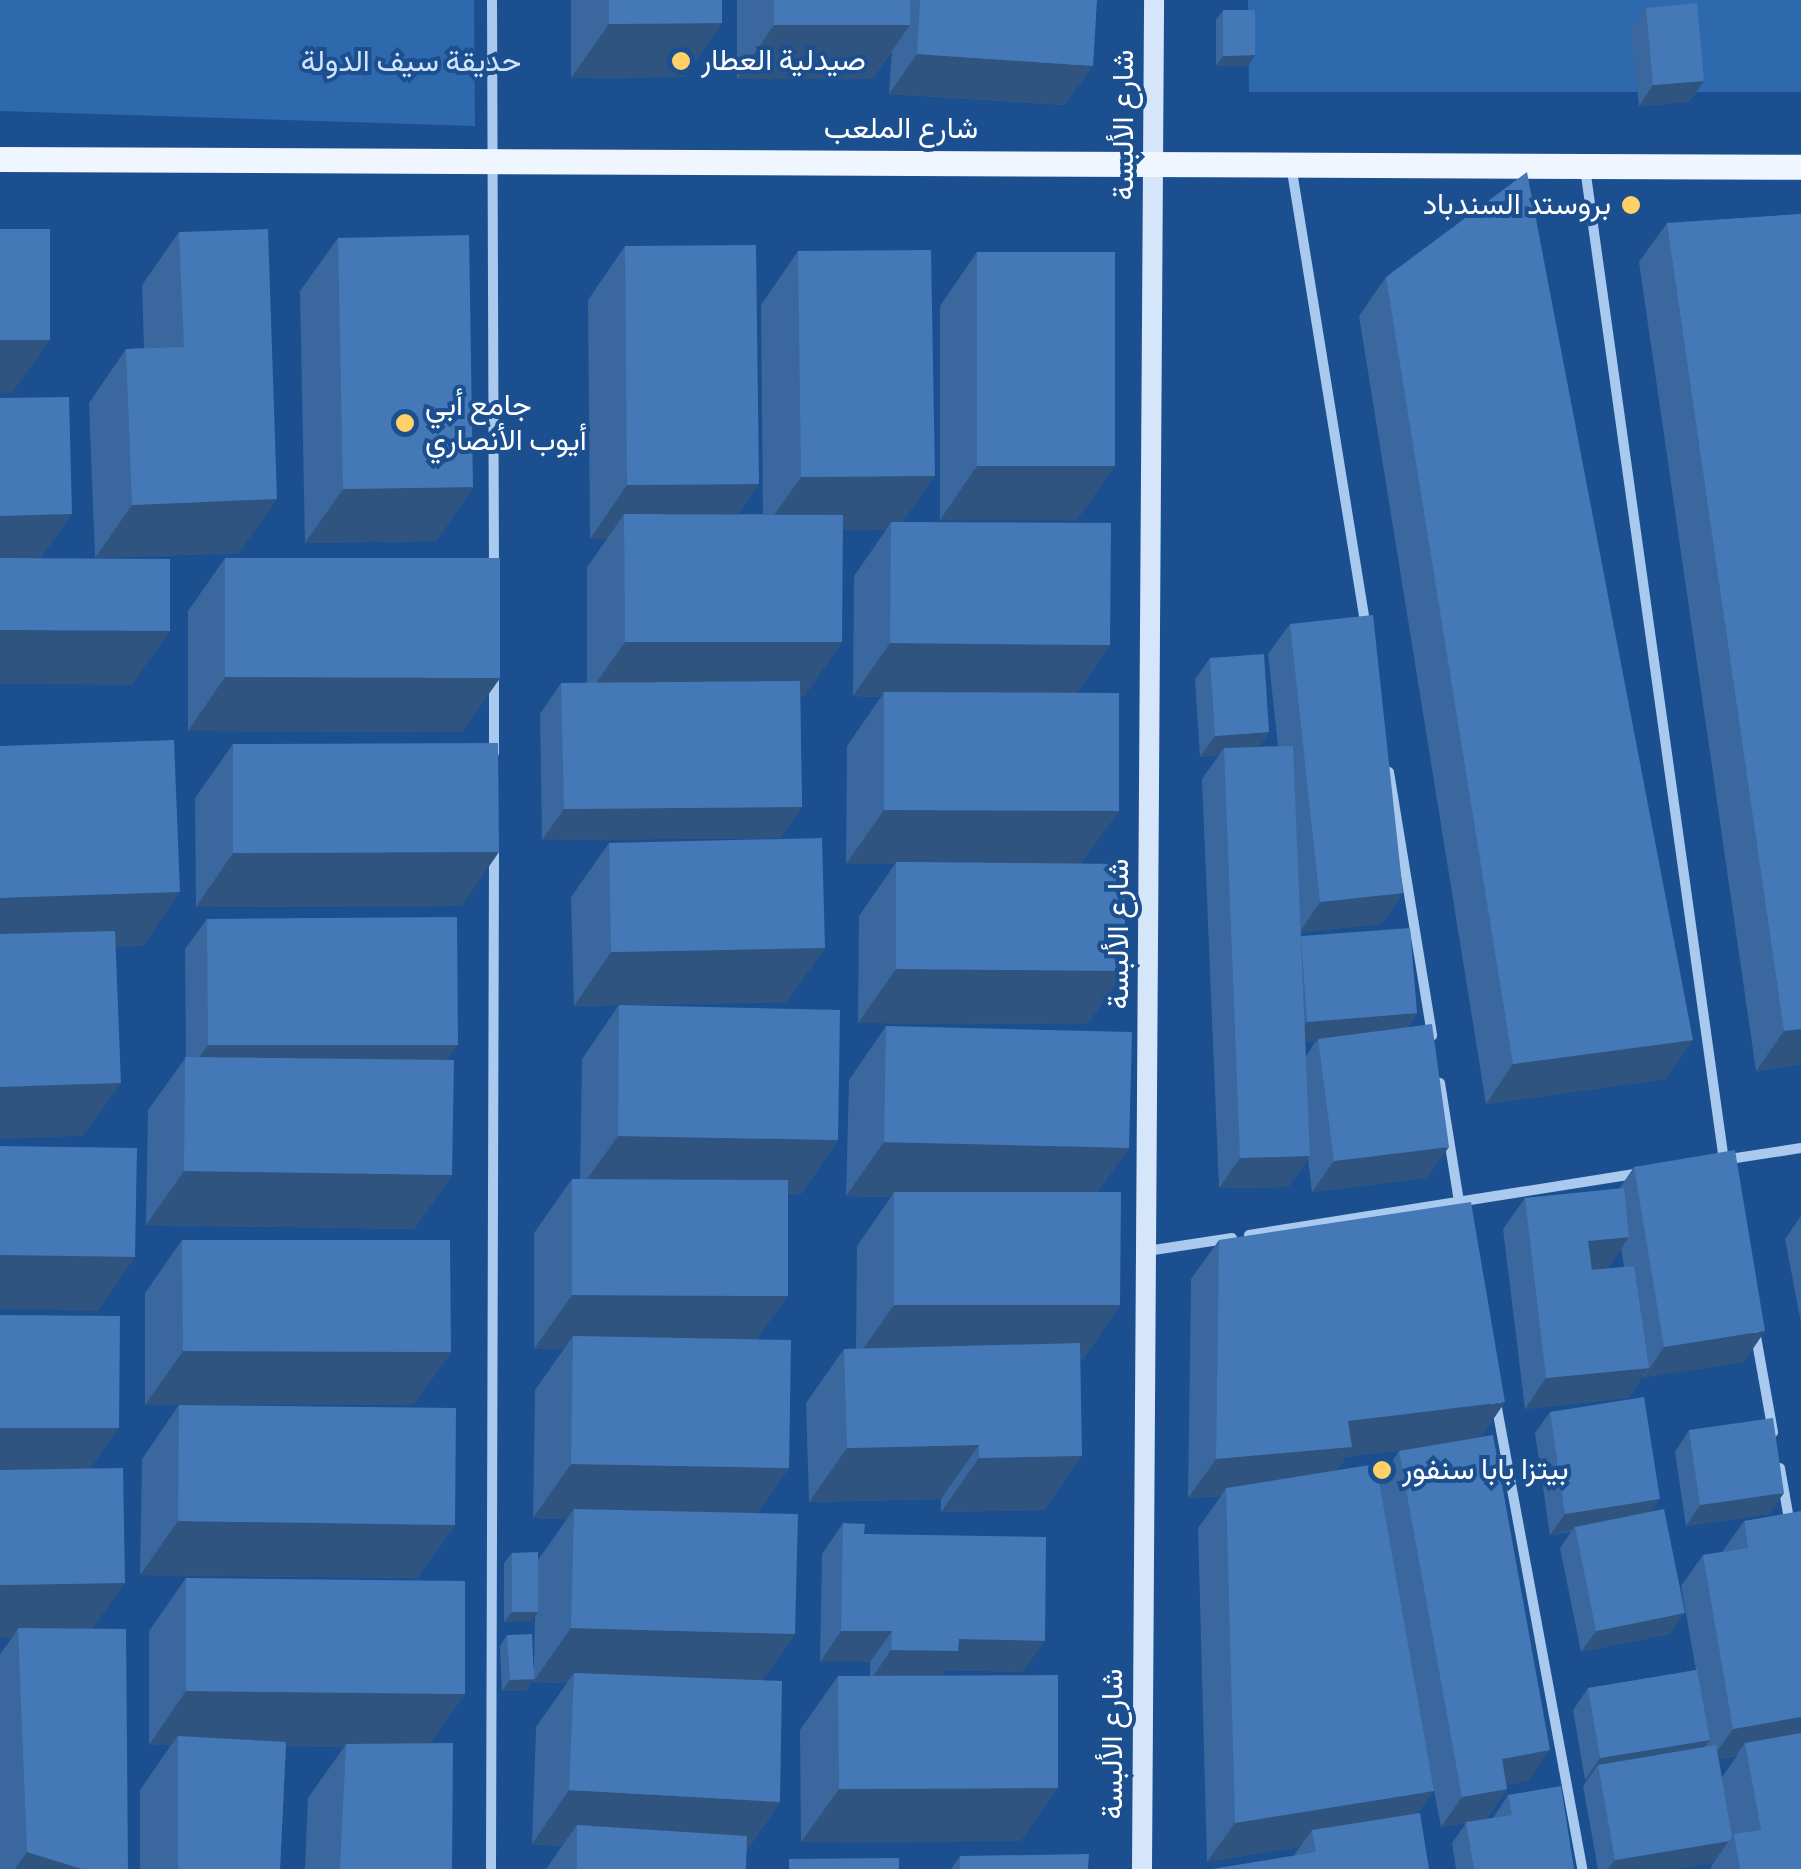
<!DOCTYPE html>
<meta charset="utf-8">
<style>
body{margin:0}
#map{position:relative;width:1801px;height:1869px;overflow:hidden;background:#1b4f8f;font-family:Signika,Vazirmatn,sans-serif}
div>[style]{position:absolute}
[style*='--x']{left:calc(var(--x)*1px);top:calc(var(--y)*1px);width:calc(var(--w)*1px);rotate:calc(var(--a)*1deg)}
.green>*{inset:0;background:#2e69ad}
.street>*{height:10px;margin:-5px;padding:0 5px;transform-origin:5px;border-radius:5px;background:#a9c9ee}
.secondary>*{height:20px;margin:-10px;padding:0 10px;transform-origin:10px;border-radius:10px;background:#d6e6fa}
.primary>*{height:25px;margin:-12.5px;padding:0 12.5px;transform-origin:12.5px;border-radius:12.5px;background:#f0f6ff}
.wall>*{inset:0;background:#3a679d}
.shaded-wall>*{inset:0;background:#305480}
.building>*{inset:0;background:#4478b7}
.dots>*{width:28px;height:28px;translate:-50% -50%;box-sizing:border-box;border:5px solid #1b4f8f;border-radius:50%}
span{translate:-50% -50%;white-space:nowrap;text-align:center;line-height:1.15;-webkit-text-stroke:8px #1b4f8f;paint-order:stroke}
.poi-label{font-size:30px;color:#fff}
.left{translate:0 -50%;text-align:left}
.right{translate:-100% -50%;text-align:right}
.park-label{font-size:30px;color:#cfe3fa}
.street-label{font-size:30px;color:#fff}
</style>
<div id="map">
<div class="green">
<i style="clip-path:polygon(0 0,474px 0,475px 126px,0 111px)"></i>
<i style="clip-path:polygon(1248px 0,1801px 0,1801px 92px,1249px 92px)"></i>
</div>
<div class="street">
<i style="--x:492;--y:0;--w:568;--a:89.8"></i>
<i style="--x:1291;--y:165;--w:468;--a:80.8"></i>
<i style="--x:1585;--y:168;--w:1003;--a:82.03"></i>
<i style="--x:494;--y:753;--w:78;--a:-90"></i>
<i style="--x:1389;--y:772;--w:267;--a:80.7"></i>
<i style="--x:1440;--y:1083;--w:133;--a:80.9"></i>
<i style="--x:1723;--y:1160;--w:79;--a:-8.7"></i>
<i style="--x:1249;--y:1235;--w:398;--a:-9"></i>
<i style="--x:1147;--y:1251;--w:86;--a:-8.7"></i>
<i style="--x:1755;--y:1331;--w:103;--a:79.9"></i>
<i style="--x:1496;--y:1403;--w:474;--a:79.5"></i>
<i style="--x:1780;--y:1468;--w:58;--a:80"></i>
<i style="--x:491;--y:1869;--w:1019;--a:-89.83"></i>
</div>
<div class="secondary">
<i style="--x:1142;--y:1869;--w:1869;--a:-89.63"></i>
</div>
<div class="primary">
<i style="--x:0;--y:159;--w:1801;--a:0.25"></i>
</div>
<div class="wall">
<i style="clip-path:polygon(571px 0,722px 0,722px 23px,684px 77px,571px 78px)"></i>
<i style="clip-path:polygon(737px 0,1097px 0,1065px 105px,889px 94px,892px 51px,872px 79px,737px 79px)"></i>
<i style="clip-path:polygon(1646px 8px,1704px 81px,1689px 102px,1639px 106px,1631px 29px)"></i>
<i style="clip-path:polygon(1223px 10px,1255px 55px,1248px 66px,1216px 66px,1216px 20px)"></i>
<i style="clip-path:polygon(1801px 214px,1801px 1064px,1756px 1071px,1639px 262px,1667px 223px)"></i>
<i style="clip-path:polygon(179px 232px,239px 553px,95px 558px,89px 403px,126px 349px,144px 348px,142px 285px)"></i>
<i style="clip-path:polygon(338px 238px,473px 487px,436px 541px,305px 543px,300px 291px)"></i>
<i style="clip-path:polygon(625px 246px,759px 484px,738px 514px,763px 514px,761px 305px,798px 251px,902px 522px,1110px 645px,1077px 693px,1082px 863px,1125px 971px,1087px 1024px,858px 1023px,859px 916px,895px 864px,846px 864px,847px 746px,881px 697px,853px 696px,854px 576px,886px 530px,843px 530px,805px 696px,800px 696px,802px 807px,780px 838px,542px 840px,540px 714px,561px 683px,587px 683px,587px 567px,607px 539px,590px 539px,588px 300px)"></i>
<i style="clip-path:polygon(977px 252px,1077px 520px,940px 520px,940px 306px)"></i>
<i style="clip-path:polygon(1386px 277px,1693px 1040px,1665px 1079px,1486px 1104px,1359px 316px)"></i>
<i style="clip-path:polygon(225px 558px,500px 678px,462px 732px,188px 731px,188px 611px)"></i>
<i style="clip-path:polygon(evenodd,1290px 624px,1403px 893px,1381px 924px,1300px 932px,1301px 936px,1417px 1013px,1407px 1028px,1427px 1178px,1312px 1192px,1308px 1159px,1288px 1187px,1219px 1188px,1202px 779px,1219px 755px,1200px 757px,1195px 679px,1210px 658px,1269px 732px,1259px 747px,1278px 746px,1268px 654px,1290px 624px,1316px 1041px,1306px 1056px,1305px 1042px,1316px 1041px)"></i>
<i style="clip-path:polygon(233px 744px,462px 906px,196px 907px,195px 798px)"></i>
<i style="clip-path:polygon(609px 843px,787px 1002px,574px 1006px,571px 897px)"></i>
<i style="clip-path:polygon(207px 919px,447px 1060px,452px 1175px,414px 1229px,146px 1225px,148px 1110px,186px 1057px,185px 949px)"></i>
<i style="clip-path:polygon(619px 1005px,838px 1140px,801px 1194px,788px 1194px,758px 1339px,789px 1468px,757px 1513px,795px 1634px,762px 1680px,780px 1802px,746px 1851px,746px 1869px,546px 1869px,562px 1846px,532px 1844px,536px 1727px,567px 1683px,533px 1682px,533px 1680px,527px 1690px,502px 1691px,500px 1646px,507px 1635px,534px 1667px,535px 1615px,530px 1622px,504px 1622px,504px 1563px,512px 1553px,538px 1560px,567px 1519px,533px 1518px,535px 1390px,564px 1349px,534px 1349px,534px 1233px,572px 1179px,580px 1179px,582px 1059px)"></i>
<i style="clip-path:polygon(886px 1026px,1097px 1192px,1120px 1305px,1083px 1359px,1080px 1359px,1045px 1510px,941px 1512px,941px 1499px,809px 1502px,806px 1403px,844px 1349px,856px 1349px,857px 1246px,891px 1197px,846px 1196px,849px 1080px)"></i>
<i style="clip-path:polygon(evenodd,1634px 1167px,1744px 1362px,1642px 1377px,1628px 1398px,1525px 1409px,1503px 1229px,1525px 1198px,1619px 1189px,1634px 1167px,1621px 1248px,1624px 1267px,1592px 1270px,1608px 1268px,1621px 1248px)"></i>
<i style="clip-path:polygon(1801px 1216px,1801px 1323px,1785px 1239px)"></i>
<i style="clip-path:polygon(182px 1240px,451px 1352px,413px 1405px,188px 1405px,455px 1525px,417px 1578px,140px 1575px,142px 1459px,179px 1405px,145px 1405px,145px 1293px)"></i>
<i style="clip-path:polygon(evenodd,1219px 1240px,1481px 1437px,1528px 1781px,1506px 1785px,1507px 1789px,1486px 1819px,1493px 1818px,1508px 1795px,1574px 1869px,1456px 1869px,1452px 1843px,1466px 1823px,1441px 1827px,1431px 1776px,1418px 1813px,1429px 1869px,1294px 1855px,1300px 1847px,1207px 1862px,1198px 1528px,1221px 1496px,1188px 1498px,1191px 1279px,1219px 1240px,1403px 1450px,1399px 1451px,1379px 1480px,1337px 1470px,1346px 1457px,1403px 1450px)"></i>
<i style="clip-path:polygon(0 1315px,91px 1469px,93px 1629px,128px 1869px,0 1869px,0 1654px,12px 1638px,0 1638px)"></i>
<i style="clip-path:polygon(1550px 1412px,1651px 1512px,1670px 1634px,1581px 1652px,1560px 1548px,1571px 1532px,1550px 1535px,1535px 1433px)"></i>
<i style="clip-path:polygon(1689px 1430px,1769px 1514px,1686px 1526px,1675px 1452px)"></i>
<i style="clip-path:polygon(evenodd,1744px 1521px,1801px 1869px,1710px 1869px,1714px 1862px,1674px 1869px,1598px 1869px,1583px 1786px,1588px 1779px,1585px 1780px,1573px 1710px,1588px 1688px,1696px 1670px,1681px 1586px,1703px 1555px,1722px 1552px,1744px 1521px,1737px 1756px,1722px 1777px,1719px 1759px,1737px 1756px)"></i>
<i style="clip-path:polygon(843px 1523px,864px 1534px,1023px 1672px,945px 1670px,941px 1676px,1021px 1841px,801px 1842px,800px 1730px,838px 1676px,870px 1676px,870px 1662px,820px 1662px,822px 1554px)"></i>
<i style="clip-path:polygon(186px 1578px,465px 1694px,430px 1743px,452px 1869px,305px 1869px,308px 1798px,344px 1747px,286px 1746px,280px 1869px,140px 1869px,140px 1790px,171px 1745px,149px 1745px,149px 1631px)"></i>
<i style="clip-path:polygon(960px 1856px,1088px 1869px,951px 1869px)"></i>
</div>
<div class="shaded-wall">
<i style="clip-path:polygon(722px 23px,684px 77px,571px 78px,609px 24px)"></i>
<i style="clip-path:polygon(774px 25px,910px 25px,872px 79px,737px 79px)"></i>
<i style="clip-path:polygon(917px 54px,1093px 66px,1065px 105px,889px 94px)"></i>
<i style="clip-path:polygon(1255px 55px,1248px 66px,1216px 66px,1223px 56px)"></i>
<i style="clip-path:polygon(1704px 81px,1689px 102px,1639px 106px,1653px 85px)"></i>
<i style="clip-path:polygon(0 340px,50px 340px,12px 393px,0 393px)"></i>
<i style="clip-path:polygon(977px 466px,1115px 466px,1077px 520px,940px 520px)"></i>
<i style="clip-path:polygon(935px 476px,897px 530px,891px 522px,886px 530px,763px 531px,801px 477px)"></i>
<i style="clip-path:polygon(759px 484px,721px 538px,624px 514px,607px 539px,590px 539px,627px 485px)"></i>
<i style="clip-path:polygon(473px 487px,436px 541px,305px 543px,343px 489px)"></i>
<i style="clip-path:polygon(277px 499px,239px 553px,95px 558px,132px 505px)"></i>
<i style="clip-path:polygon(72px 514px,34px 568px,0 569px,0 516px)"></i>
<i style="clip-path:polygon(0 630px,170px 631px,132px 685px,0 684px)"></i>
<i style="clip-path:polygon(625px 642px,842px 642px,805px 696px,587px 696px)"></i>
<i style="clip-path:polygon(890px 643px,1110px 645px,1073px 699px,884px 692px,881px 697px,853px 696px)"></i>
<i style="clip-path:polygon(225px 677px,500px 678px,462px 732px,188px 731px)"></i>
<i style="clip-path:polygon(1269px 732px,1255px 753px,1224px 748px,1219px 755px,1200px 757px,1215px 736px)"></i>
<i style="clip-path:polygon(802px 807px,780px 838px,542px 840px,564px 809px)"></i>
<i style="clip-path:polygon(884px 810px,1119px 811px,1081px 864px,896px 862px,895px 864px,846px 864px)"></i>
<i style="clip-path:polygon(499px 852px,462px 906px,196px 907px,233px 853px)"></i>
<i style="clip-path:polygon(180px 892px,143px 946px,0 951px,0 898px)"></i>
<i style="clip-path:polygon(1403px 893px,1381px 924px,1299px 933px,1320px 902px)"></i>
<i style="clip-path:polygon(825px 948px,787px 1002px,574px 1006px,611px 952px)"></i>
<i style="clip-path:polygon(896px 969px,1125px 971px,1087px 1024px,858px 1023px)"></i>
<i style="clip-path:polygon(1417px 1013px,1402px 1034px,1292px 1043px,1307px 1022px)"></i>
<i style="clip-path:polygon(1801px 1029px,1801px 1064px,1756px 1071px,1784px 1031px)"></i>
<i style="clip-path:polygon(1693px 1040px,1665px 1079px,1486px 1104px,1513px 1064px)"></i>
<i style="clip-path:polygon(208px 1045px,458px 1045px,436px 1076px,186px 1076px)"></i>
<i style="clip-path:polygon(121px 1083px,83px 1136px,0 1139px,0 1087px)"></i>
<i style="clip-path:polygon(618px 1136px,838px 1140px,801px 1194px,580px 1189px)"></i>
<i style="clip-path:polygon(884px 1142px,1129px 1148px,1091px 1202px,894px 1192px,891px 1197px,846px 1196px)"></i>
<i style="clip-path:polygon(1449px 1147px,1427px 1178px,1312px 1192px,1334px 1161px)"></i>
<i style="clip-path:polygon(1310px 1156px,1288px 1187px,1219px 1188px,1240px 1158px)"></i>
<i style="clip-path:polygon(184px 1171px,452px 1175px,414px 1229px,146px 1225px)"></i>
<i style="clip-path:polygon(1629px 1237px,1608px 1268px,1567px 1272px,1588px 1241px)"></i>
<i style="clip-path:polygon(0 1255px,135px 1257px,98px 1311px,0 1309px)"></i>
<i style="clip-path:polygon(572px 1295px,788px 1296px,750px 1349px,573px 1336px,564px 1349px,534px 1349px)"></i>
<i style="clip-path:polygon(894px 1305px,1120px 1305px,1083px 1359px,856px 1359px)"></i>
<i style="clip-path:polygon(1765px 1331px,1744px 1362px,1643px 1378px,1664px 1347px)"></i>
<i style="clip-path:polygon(183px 1351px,451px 1352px,413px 1405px,145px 1405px)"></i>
<i style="clip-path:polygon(1649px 1368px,1628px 1398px,1525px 1409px,1546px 1378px)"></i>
<i style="clip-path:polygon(1505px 1402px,1478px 1442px,1346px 1457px,1325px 1487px,1226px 1488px,1221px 1496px,1188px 1498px,1216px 1459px,1348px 1421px)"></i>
<i style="clip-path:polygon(0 1428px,119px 1428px,81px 1482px,0 1481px)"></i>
<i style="clip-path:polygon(979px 1445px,941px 1499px,809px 1502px,847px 1448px)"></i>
<i style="clip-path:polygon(1082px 1456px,1045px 1510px,941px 1512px,979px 1458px)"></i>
<i style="clip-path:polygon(571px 1464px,789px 1468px,751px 1522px,574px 1509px,567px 1519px,533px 1518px)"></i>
<i style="clip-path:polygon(1784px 1493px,1769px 1514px,1686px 1526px,1700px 1505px)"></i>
<i style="clip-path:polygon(1660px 1499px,1645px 1520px,1575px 1527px,1571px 1531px,1550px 1535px,1565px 1514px)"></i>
<i style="clip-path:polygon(178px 1521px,455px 1525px,417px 1578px,140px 1575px)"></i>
<i style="clip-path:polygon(125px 1583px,87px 1636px,18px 1628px,12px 1638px,0 1638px,0 1585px)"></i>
<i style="clip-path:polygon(512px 1612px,538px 1612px,530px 1622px,504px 1622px)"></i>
<i style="clip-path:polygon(1685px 1613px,1670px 1634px,1581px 1652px,1596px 1631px)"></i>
<i style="clip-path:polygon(571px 1628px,795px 1634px,757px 1688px,574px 1673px,567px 1683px,533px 1682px)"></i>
<i style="clip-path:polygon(841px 1631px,892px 1631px,870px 1662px,820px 1662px)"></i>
<i style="clip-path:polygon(959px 1639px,1045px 1641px,1023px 1672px,945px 1670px,937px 1682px,870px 1681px,891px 1650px)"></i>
<i style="clip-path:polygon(534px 1679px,527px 1690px,502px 1691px,510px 1680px)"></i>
<i style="clip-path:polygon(186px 1691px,465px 1694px,427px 1748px,346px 1744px,344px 1747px,178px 1745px,178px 1736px,171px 1745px,149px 1745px)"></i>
<i style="clip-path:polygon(1801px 1717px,1801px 1744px,1745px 1743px,1736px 1756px,1711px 1760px,1733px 1729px)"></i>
<i style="clip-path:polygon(1710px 1740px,1695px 1761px,1598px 1765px,1588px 1779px,1585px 1780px,1600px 1758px)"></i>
<i style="clip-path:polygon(1550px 1750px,1528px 1781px,1480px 1790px,1502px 1759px)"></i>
<i style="clip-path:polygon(1058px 1788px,1021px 1841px,801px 1842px,839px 1789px)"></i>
<i style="clip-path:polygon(1507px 1789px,1485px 1820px,1441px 1827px,1462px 1797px)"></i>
<i style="clip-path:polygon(569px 1790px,780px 1802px,742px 1856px,577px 1825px,562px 1846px,532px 1844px)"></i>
<i style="clip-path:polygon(1434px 1791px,1406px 1830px,1312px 1830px,1300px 1847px,1207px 1862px,1235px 1823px)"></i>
<i style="clip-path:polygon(1729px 1841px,1714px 1862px,1674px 1869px,1608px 1869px,1615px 1860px)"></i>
<i style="clip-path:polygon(27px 1852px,82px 1869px,15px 1869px)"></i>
</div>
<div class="building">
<i style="clip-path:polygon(609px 0,722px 0,722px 23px,609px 24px)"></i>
<i style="clip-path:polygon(774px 0,910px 0,910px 25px,774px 25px)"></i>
<i style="clip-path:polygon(920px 0,1097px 0,1093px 66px,917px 54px)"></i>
<i style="clip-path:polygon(1697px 3px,1704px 81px,1653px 85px,1646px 8px)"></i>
<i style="clip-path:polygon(1223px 10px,1255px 10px,1255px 55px,1223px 56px)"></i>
<i style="clip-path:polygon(1527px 172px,1693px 1040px,1513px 1064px,1386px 277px)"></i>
<i style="clip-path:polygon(1801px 214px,1801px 1029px,1784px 1031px,1667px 223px)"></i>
<i style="clip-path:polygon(0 229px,50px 229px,50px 340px,0 340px)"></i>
<i style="clip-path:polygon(268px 229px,277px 499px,132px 505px,126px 349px,184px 347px,179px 232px)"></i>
<i style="clip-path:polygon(469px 235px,473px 487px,343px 489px,338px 238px)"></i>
<i style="clip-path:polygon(756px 245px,759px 484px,627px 485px,625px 246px)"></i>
<i style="clip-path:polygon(931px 250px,935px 476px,801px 477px,798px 251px)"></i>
<i style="clip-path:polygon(977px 252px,1115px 252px,1115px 466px,977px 466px)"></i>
<i style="clip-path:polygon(69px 397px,72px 514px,0 516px,0 398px)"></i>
<i style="clip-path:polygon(624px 514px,843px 515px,842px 642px,625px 642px)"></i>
<i style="clip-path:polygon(891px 522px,1111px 523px,1110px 645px,890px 643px)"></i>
<i style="clip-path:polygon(0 558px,170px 559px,170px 631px,0 630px)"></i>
<i style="clip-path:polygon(225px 558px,500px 558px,500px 678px,225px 677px)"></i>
<i style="clip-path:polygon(1373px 615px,1403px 893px,1320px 902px,1290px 624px)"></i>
<i style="clip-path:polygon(1264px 654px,1269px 732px,1215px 736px,1210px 658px)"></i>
<i style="clip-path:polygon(800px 681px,802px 807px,564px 809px,561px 683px)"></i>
<i style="clip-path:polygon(884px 692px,1119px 693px,1119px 811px,884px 810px)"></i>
<i style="clip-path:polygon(174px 740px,180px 892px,0 898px,0 746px)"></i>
<i style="clip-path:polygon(498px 743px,499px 852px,233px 853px,233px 744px)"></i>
<i style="clip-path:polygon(1293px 746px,1310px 1156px,1240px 1158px,1224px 748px)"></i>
<i style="clip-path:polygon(822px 838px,825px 948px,611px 952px,609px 843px)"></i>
<i style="clip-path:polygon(896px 862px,1125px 864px,1125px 971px,896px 969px)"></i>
<i style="clip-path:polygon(457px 917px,458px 1045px,208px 1045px,207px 919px)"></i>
<i style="clip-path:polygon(1410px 928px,1417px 1013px,1307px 1022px,1301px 936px)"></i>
<i style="clip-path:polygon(115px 931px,121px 1083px,0 1087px,0 934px)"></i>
<i style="clip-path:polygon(619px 1005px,840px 1010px,838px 1140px,618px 1136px)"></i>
<i style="clip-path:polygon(1432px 1024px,1449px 1147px,1334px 1161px,1318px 1039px)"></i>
<i style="clip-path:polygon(886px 1026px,1132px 1032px,1129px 1148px,884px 1142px)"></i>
<i style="clip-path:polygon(185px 1057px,454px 1060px,452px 1175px,184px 1171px)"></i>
<i style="clip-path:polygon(0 1146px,137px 1148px,135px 1257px,0 1255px)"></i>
<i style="clip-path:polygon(1735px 1150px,1765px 1331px,1664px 1347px,1634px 1167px)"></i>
<i style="clip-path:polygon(572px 1179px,788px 1180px,788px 1296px,572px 1295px)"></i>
<i style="clip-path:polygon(1624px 1188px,1629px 1237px,1588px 1241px,1592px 1270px,1634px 1266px,1649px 1368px,1546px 1378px,1525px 1198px)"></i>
<i style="clip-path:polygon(894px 1192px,1121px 1192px,1120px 1305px,894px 1305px)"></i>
<i style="clip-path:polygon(1471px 1202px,1505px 1402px,1348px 1421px,1352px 1447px,1216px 1459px,1219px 1240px)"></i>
<i style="clip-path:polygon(182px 1240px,450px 1240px,451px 1352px,183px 1351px)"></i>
<i style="clip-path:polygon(0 1315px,120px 1316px,119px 1428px,0 1428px)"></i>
<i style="clip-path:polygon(573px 1336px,791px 1340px,789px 1468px,571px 1464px)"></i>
<i style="clip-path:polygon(1080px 1343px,1082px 1456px,979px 1458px,979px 1445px,847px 1448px,844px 1349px)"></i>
<i style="clip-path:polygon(1644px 1397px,1660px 1499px,1565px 1514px,1550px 1412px)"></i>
<i style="clip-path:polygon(179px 1405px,456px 1408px,455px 1525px,178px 1521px)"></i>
<i style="clip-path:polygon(1773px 1418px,1784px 1493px,1700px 1505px,1689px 1430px)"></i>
<i style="clip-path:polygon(1493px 1435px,1550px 1750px,1502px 1759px,1507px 1789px,1462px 1797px,1399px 1451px)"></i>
<i style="clip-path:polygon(1376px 1464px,1434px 1791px,1235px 1823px,1226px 1488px)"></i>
<i style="clip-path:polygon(123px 1468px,125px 1583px,0 1585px,0 1470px)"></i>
<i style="clip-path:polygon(574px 1509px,798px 1514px,795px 1634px,571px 1628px)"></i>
<i style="clip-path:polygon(1664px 1509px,1685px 1613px,1596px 1631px,1575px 1527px)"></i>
<i style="clip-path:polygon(1801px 1511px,1801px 1717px,1733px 1729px,1703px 1555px,1748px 1548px,1744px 1521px)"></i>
<i style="clip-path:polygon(843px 1523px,865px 1524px,864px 1534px,1046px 1537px,1045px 1641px,959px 1639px,958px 1651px,891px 1650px,892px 1631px,841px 1631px)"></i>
<i style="clip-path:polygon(538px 1552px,538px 1612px,512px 1612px,512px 1553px)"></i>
<i style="clip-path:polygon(186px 1578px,465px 1581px,465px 1694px,186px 1691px)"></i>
<i style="clip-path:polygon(18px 1628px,126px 1629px,128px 1869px,82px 1869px,27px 1852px)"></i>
<i style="clip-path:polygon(532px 1634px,534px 1679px,510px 1680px,507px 1635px)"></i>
<i style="clip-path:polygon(1697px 1670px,1710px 1740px,1600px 1758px,1588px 1688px)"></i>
<i style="clip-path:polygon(574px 1673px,782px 1681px,780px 1802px,569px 1790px)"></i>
<i style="clip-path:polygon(1058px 1675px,1058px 1788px,839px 1789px,838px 1676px)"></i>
<i style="clip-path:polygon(1801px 1733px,1801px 1869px,1740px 1869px,1734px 1834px,1761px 1830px,1745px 1743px)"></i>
<i style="clip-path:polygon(178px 1736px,286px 1742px,280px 1869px,178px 1869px)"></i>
<i style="clip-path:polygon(453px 1743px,452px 1869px,340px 1869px,346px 1744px)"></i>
<i style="clip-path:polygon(1716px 1745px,1732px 1837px,1729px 1841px,1615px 1860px,1598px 1765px)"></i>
<i style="clip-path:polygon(1561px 1786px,1574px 1869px,1474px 1869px,1466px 1822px,1512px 1815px,1508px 1795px)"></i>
<i style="clip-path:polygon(1420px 1813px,1429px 1869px,1212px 1869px,1316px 1852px,1312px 1830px)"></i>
<i style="clip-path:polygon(577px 1825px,747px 1836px,746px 1869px,577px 1869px)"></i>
<i style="clip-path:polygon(1089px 1854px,1088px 1869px,960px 1869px,960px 1856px)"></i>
<i style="clip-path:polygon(899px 1858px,899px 1869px,789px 1869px,789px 1859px)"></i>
</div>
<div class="dots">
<i style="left:681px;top:61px;background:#ffd166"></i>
<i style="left:1631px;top:205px;background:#ffd166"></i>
<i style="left:405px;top:423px;background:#ffd166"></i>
<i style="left:1382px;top:1470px;background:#ffd166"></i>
</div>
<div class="poi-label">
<span class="left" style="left:701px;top:61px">صيدلية العطار</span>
<span class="right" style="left:1611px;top:205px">بروستد السندباد</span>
<span class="left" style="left:425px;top:423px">جامع أبي<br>أيوب الأنصاري</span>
<span class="left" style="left:1402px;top:1470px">بيتزا بابا سنفور</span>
</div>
<div class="park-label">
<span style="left:411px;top:62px">حديقة سيف الدولة</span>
</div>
<div class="street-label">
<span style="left:1124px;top:125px;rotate:-90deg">شارع الألبسة</span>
<span style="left:901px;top:129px">شارع الملعب</span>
<span style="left:1119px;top:934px;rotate:-90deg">شارع الألبسة</span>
<span style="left:1113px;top:1744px;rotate:-90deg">شارع الألبسة</span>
</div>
</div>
